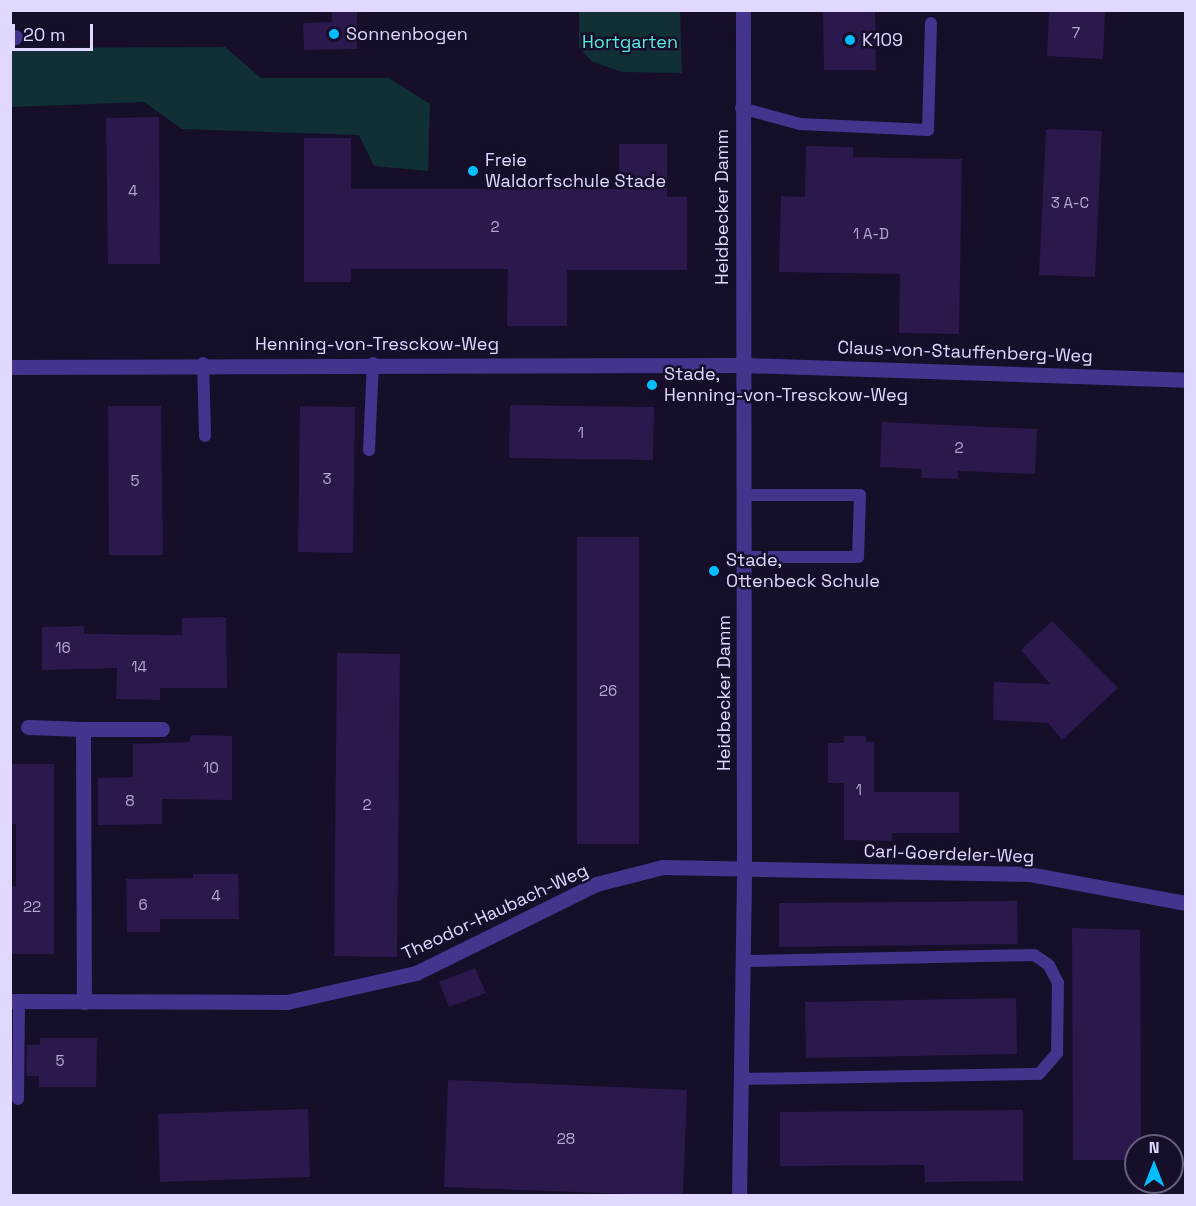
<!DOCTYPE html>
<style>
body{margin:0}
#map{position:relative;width:1196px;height:1206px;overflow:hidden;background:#170e2a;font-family:"Space Grotesk",sans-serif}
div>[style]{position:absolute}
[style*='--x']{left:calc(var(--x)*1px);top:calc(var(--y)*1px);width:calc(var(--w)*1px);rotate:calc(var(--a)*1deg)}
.green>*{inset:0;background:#103035}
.building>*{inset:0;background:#2b184d}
.lane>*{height:12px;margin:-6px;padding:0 6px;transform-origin:6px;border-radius:6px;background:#45348e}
.street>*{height:15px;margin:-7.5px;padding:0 7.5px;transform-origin:7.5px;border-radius:7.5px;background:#45348e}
.dots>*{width:16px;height:16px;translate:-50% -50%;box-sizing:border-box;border:3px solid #170e2a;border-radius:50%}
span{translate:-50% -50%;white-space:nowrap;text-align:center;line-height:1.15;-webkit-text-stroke:5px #170e2a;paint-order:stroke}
.number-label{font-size:15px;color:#b4a7d2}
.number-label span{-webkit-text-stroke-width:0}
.poi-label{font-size:18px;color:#e1d7ff}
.left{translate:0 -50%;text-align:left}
.park-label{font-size:18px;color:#55ecde}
.street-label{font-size:18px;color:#e1d7ff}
.frame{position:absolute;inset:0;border:12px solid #e1d7ff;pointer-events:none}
.north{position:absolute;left:1124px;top:1134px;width:60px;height:60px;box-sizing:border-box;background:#170e2a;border:2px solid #685e7f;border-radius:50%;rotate:0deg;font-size:16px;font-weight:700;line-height:24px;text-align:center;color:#e1d7ff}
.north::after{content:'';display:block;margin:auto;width:21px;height:27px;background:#03beff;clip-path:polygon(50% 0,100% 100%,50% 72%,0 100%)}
.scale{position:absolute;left:12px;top:24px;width:81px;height:27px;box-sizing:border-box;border:3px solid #e1d7ff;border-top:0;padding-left:8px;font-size:18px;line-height:21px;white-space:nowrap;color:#e1d7ff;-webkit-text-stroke:4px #170e2a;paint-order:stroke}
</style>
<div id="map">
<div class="green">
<i style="clip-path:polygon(579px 11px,680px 11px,682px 73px,622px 72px,591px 61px,579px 47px)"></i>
<i style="clip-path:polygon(225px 47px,261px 78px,389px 78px,430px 104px,428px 171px,374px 166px,359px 135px,182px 129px,144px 102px,11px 107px,11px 48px)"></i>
</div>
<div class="building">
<i style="clip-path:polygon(332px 10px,357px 10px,357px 49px,304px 50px,303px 23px,332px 22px)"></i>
<i style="clip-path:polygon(823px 10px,875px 10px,876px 70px,824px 70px)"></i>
<i style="clip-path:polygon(1049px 10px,1105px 10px,1103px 59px,1047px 56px)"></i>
<i style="clip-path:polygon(159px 117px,160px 264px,108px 264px,106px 118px)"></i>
<i style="clip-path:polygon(1046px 129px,1102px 131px,1095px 277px,1039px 275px)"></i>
<i style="clip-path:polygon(304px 138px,351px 138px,351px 189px,619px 189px,619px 144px,667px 144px,667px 197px,687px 197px,687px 270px,567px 270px,567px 326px,507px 326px,508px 269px,351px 269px,351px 282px,304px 282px)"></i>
<i style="clip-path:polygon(806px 146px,853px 147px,853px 157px,962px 159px,959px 334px,899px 333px,900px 274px,779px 272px,781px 196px,805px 197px)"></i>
<i style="clip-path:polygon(510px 405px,654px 407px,653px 460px,509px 458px)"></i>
<i style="clip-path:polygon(108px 406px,161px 406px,163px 555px,109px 555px)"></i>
<i style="clip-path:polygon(300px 406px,355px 407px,353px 553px,298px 552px)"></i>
<i style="clip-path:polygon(882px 422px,1037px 429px,1035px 474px,958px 471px,958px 479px,921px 478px,922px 469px,880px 467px)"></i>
<i style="clip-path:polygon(577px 537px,639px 537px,639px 844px,577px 844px)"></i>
<i style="clip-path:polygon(226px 617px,227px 688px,160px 688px,160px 700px,116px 699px,117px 668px,42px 670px,42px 627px,84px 626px,84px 634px,182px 635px,182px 618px)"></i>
<i style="clip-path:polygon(1052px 621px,1118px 688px,1062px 740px,1048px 723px,993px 720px,994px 682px,1050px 684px,1021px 650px)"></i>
<i style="clip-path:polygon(337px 653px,400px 654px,397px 957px,334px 956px)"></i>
<i style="clip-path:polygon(191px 735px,232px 736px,232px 800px,162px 799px,162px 824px,98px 825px,98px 778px,133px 777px,133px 744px,190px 742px)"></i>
<i style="clip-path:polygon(844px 736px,866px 736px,866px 742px,874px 742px,874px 792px,959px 792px,959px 833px,892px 833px,892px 841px,844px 840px,844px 783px,828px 783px,828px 743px,844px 743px)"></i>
<i style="clip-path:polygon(10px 764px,54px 764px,54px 954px,12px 954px,10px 886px,16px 886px,16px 824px,10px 824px)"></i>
<i style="clip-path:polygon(193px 874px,238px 874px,239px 919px,160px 919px,160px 932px,127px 932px,126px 879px,193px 878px)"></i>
<i style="clip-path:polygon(1017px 901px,1018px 944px,779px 947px,779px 903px)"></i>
<i style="clip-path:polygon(1072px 928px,1140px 930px,1141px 1146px,1136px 1146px,1136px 1160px,1073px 1160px)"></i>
<i style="clip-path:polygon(475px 968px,486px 993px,449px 1007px,439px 982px)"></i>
<i style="clip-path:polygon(1016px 998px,1017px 1054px,806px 1058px,805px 1002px)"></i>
<i style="clip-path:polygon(40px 1038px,97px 1038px,96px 1087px,39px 1087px,39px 1076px,26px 1076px,27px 1045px,40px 1045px)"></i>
<i style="clip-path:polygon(448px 1080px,687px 1090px,683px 1196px,444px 1187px)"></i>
<i style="clip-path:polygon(308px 1109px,310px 1177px,160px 1182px,158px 1114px)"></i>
<i style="clip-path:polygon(1023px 1110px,1023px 1181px,925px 1182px,924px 1165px,780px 1166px,780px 1112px)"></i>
</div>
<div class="lane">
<i style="--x:741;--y:108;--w:61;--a:15.2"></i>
<i style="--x:800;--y:124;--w:128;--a:2.7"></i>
<i style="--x:928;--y:130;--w:107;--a:-88.4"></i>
<i style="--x:203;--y:363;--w:73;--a:88.4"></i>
<i style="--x:369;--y:450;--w:87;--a:-87.4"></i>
<i style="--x:743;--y:495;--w:117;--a:0"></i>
<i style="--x:860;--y:495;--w:62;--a:91.8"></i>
<i style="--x:858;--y:557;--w:115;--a:180"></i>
<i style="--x:741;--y:1079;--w:298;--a:-1"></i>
<i style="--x:1039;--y:1074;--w:28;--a:-49"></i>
<i style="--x:1057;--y:1053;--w:70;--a:-89.2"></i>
<i style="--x:1058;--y:983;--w:20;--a:-117"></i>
<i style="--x:1049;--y:965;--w:18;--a:-146"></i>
<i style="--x:1034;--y:955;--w:291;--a:178.8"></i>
<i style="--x:18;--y:1099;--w:97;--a:-89.4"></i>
</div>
<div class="street">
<i style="--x:10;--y:37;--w:5;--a:0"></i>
<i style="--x:10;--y:367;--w:733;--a:-0.16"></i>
<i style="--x:743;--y:365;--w:443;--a:1.9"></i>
<i style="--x:28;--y:727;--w:55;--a:2.1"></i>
<i style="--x:83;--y:729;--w:273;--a:89.8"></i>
<i style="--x:83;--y:729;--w:79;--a:0"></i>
<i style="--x:10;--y:1001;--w:277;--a:0.2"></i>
<i style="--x:287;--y:1002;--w:132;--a:-12.7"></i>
<i style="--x:416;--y:973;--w:201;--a:-26.3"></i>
<i style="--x:596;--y:884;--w:69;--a:-14.2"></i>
<i style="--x:663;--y:867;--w:366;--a:1.1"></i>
<i style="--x:1029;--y:874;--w:160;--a:10.5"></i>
<i style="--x:739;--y:1196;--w:330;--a:-89.1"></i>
<i style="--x:744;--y:866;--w:856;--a:-90.07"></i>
</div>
<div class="dots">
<i style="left:334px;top:34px;background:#03beff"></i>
<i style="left:850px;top:40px;background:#03beff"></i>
<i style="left:473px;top:171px;background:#03beff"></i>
<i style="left:652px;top:385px;background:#03beff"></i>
<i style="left:714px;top:571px;background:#03beff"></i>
</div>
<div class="number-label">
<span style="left:1076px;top:33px">7</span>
<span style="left:133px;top:191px">4</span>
<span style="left:1070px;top:203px">3 A-C</span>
<span style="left:495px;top:227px">2</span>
<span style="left:871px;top:234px">1 A-D</span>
<span style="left:581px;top:433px">1</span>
<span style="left:959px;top:448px">2</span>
<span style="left:327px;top:479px">3</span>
<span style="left:135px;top:481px">5</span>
<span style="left:63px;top:648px">16</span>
<span style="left:139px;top:667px">14</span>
<span style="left:608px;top:691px">26</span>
<span style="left:211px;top:768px">10</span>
<span style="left:859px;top:790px">1</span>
<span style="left:130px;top:801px">8</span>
<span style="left:367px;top:805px">2</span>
<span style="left:216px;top:896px">4</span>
<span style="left:143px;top:905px">6</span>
<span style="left:32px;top:907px">22</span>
<span style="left:60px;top:1061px">5</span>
<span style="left:566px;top:1139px">28</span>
</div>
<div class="poi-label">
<span class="left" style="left:346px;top:34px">Sonnenbogen</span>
<span class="left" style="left:862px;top:40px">K109</span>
<span class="left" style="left:485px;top:171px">Freie<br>Waldorfschule Stade</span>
<span class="left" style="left:664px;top:385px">Stade,<br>Henning-von-Tresckow-Weg</span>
<span class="left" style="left:726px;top:571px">Stade,<br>Ottenbeck Schule</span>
</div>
<div class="park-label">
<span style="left:630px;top:42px">Hortgarten</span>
</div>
<div class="street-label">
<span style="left:722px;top:207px;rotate:-90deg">Heidbecker Damm</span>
<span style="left:377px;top:344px">Henning-von-Tresckow-Weg</span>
<span style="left:965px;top:352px;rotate:2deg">Claus-von-Stauffenberg-Weg</span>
<span style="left:724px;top:693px;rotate:-90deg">Heidbecker Damm</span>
<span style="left:949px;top:854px;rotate:2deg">Carl-Goerdeler-Weg</span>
<span style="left:495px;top:912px;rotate:-25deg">Theodor-Haubach-Weg</span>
</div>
<div class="frame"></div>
<div class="north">N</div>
<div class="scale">20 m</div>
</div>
